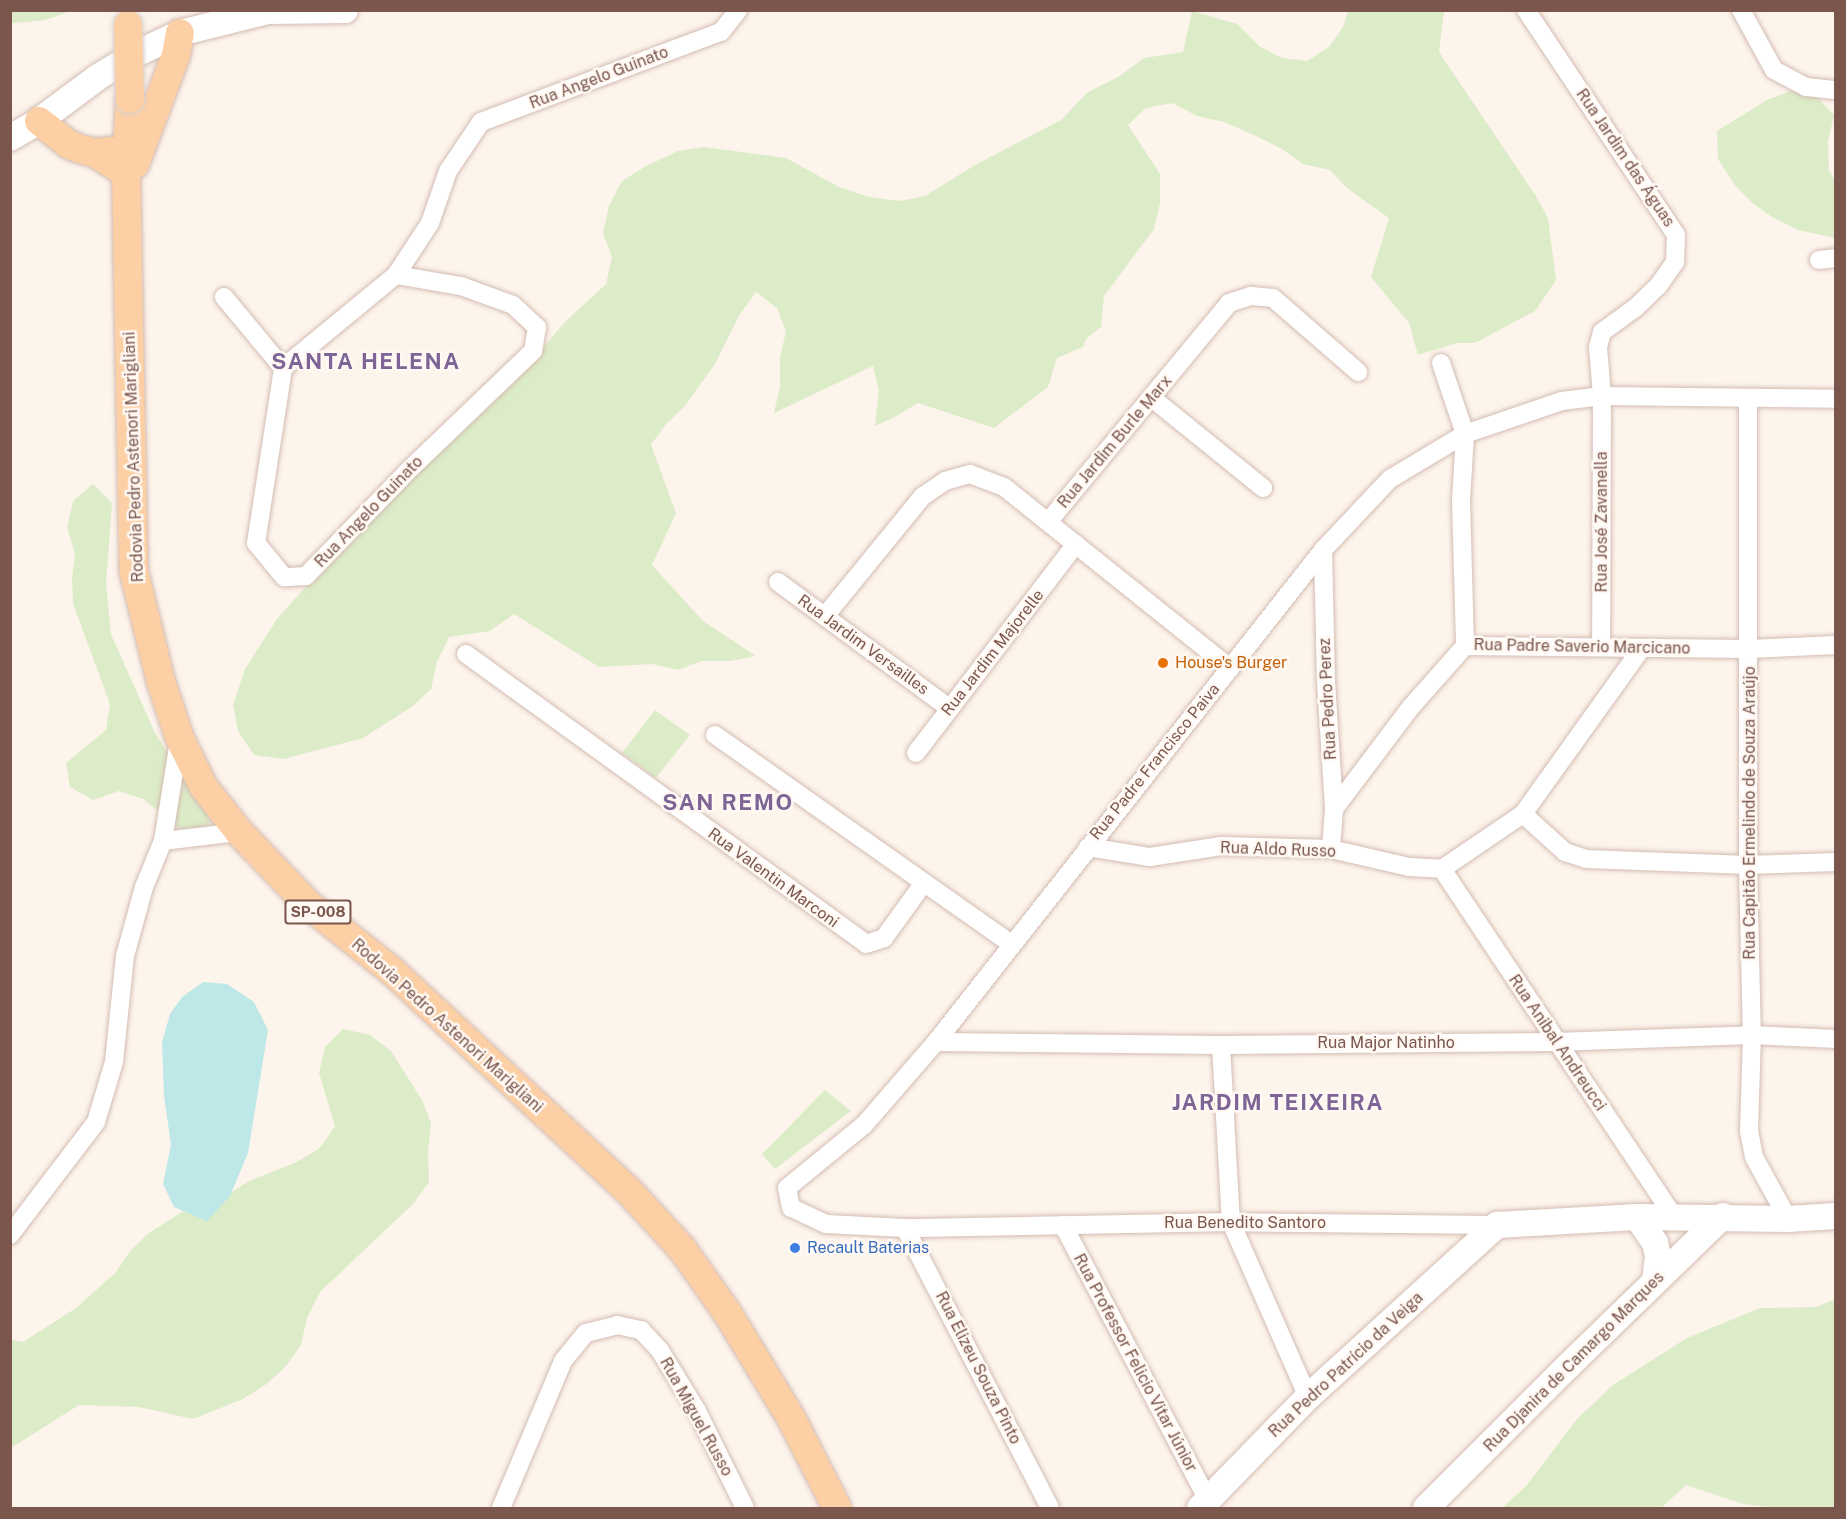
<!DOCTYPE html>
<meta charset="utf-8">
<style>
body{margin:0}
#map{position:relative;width:1846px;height:1519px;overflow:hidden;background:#fdf4ec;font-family:"Public Sans",sans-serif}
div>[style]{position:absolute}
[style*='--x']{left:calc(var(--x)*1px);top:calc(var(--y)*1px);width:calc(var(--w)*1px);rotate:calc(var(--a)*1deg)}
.green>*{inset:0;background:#dcecc8}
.water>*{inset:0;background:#bee8e8}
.roads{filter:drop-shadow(0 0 2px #d3bcb2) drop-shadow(0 0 2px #d3bcb2)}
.street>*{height:18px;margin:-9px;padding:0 9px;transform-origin:9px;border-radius:9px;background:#fff}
.secondary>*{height:26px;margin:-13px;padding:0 13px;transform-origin:13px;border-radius:13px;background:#fff}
.primary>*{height:28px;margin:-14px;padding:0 14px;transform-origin:14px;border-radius:14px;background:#fccfa4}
.bridges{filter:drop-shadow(0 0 2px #dad0cd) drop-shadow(0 0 2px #dad0cd)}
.primary-bridge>*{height:28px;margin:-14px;padding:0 14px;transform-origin:14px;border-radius:14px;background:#fccfa4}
.dots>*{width:16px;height:16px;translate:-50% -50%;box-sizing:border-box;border:3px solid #fff8f3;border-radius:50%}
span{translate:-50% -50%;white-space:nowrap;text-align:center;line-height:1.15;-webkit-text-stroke:5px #fff8f3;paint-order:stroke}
.shield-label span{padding:2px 4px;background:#fff8f3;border:2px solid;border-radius:4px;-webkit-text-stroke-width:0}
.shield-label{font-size:15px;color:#7a564c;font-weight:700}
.street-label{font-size:16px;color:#7a564c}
.food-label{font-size:16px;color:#c56008}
.left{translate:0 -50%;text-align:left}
.shop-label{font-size:16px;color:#366cbe}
.district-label{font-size:22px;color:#7e6596;font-weight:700;letter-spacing:1.5px}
.frame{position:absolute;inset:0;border:12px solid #7a564c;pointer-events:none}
</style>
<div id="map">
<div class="green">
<i style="clip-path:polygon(11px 10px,70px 10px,70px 11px,46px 20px,14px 23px,11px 22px)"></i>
<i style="clip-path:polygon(1192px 11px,1237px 24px,1259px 46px,1282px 58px,1307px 61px,1329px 47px,1343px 27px,1348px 11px,1444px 11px,1439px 52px,1536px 196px,1548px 218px,1556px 280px,1535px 311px,1475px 343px,1457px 343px,1418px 355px,1409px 323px,1371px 277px,1389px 218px,1347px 188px,1330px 170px,1303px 164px,1282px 149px,1256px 136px,1224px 122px,1197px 116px,1172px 103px,1146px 108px,1128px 125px,1160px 174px,1160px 203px,1154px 229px,1104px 296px,1101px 327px,1087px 338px,1083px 347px,1057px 358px,1048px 387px,994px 428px,918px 403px,893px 418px,875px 426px,879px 390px,873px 366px,774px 413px,780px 386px,780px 358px,786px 331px,777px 308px,756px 292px,740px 314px,715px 364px,684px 407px,666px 424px,651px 445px,676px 513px,652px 565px,703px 621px,756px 656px,730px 661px,701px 661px,678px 670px,652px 664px,599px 667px,514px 614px,490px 631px,449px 637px,437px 662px,431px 689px,413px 706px,363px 738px,284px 759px,254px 755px,238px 731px,233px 705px,245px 669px,277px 619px,418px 461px,533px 359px,566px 321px,606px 284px,612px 257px,603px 233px,609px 206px,622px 181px,646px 166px,678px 151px,704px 147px,786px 158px,839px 187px,869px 197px,900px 201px,925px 196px,975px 165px,1061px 120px,1088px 92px,1120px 76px,1144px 58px,1183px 52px)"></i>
<i style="clip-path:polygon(1790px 91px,1817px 97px,1834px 115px,1828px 142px,1829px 170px,1835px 181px,1835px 238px,1798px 230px,1772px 217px,1751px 202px,1734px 184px,1718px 159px,1717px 131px,1767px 100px)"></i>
<i style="clip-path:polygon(93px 484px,112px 503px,106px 584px,111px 634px,155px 733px,211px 821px,206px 841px,183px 831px,143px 799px,119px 791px,93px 800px,70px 787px,66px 763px,106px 730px,110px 704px,73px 604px,72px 578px,75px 553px,67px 528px,73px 501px)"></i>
<i style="clip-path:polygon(655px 710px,690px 735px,656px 778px,622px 753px)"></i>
<i style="clip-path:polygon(343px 1029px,370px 1035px,391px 1051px,422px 1100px,431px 1123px,428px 1154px,429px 1182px,413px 1204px,320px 1292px,307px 1318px,301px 1345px,286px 1366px,268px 1383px,243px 1399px,193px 1419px,139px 1407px,79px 1405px,11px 1448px,11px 1340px,23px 1342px,76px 1308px,116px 1272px,131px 1250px,149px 1233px,198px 1202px,224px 1197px,249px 1181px,295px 1163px,320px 1148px,335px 1126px,319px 1073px,325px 1047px)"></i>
<i style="clip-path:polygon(825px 1090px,851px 1111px,775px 1169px,762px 1154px)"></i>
<i style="clip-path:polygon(1835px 1299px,1835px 1508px,1781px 1508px,1743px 1504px,1686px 1485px,1661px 1508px,1502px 1508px,1527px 1485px,1577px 1419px,1613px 1385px,1687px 1338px,1760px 1308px,1817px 1307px)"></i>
</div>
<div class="water">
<i style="clip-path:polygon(203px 982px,227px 984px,254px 1002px,268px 1030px,248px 1153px,230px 1196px,207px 1221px,174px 1207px,163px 1184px,171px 1145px,164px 1096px,162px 1042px,170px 1014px,182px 997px)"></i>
</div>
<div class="roads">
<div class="street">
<i style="--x:1526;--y:10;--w:270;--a:56.3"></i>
<i style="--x:1676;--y:235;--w:27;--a:92"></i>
<i style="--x:1675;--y:262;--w:29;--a:125"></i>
<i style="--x:1658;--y:286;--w:32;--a:136"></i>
<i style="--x:1635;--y:308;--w:41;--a:144"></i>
<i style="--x:1602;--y:332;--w:16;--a:105"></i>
<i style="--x:1598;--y:347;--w:49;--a:85.3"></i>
<i style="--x:1602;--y:396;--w:251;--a:90.2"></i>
<i style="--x:1741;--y:10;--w:68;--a:61.2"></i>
<i style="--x:1774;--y:70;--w:36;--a:28"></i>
<i style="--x:1806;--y:87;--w:30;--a:6"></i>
<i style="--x:1819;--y:260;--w:17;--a:-7"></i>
<i style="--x:396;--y:275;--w:66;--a:9.6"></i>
<i style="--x:461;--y:286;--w:55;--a:20.1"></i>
<i style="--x:513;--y:305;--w:33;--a:43"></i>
<i style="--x:537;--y:327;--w:24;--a:99"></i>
<i style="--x:533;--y:351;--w:176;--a:136.2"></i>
<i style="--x:406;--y:473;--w:144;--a:134.2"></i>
<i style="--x:306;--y:576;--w:22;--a:177"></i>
<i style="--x:284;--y:577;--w:44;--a:-129.5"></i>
<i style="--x:256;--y:543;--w:177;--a:-81.2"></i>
<i style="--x:283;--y:368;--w:146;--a:-39.5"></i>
<i style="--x:396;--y:275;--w:62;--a:-56.8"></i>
<i style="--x:430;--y:223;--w:55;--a:-70.9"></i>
<i style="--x:448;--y:171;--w:59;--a:-56"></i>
<i style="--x:481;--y:122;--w:256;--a:-20.6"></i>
<i style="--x:721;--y:32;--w:28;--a:-52"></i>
<i style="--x:224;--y:297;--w:92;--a:50.3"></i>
<i style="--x:1441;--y:363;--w:75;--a:71.3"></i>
<i style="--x:1465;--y:434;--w:67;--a:93.4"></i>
<i style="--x:1461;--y:501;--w:145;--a:88.4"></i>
<i style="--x:1152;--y:398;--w:143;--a:39"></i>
<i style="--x:1748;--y:399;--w:466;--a:90"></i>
<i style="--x:1748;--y:865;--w:170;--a:88.7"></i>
<i style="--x:1752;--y:1035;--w:96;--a:91.8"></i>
<i style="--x:1749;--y:1131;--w:26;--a:79"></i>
<i style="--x:1754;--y:1157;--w:71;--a:61.3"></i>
<i style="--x:1048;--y:522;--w:284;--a:-50.4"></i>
<i style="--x:1229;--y:303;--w:23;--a:-18"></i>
<i style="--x:1251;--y:296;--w:22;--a:5"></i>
<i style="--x:1273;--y:298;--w:113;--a:41"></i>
<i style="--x:1323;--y:550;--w:131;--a:88.7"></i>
<i style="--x:1326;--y:681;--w:128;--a:86.4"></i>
<i style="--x:1334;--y:809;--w:40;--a:94.3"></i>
<i style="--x:778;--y:582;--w:212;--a:36.4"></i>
<i style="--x:825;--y:616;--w:155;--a:-50.8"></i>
<i style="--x:923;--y:496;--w:27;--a:-34"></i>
<i style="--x:945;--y:481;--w:26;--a:-16"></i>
<i style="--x:970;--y:474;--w:36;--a:21"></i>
<i style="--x:1004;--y:487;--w:290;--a:38.7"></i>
<i style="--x:466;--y:654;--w:494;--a:35.9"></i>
<i style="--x:866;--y:944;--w:19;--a:-18"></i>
<i style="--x:884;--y:938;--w:67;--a:-54.2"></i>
<i style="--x:715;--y:735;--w:362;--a:35.2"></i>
<i style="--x:916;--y:753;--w:263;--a:-52.6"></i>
<i style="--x:1334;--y:809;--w:128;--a:-53"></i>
<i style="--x:1411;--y:707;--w:81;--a:-48.5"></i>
<i style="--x:1465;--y:646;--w:284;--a:0.6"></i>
<i style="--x:1749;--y:649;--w:87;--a:-2.6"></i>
<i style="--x:1523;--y:814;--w:57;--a:42.1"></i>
<i style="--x:1565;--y:852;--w:22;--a:18"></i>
<i style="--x:1586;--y:859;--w:162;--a:2.1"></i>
<i style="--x:1748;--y:865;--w:88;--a:-2"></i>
<i style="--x:163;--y:841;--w:101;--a:-80.9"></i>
<i style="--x:1088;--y:847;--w:63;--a:9.2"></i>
<i style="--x:1150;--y:857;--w:72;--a:-8.8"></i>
<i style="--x:1221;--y:846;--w:110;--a:1.6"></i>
<i style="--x:1331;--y:849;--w:80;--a:13"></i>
<i style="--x:1409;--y:867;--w:33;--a:3"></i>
<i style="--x:1442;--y:869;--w:98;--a:-34.2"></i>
<i style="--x:1523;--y:814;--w:204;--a:-54.4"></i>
<i style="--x:1442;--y:869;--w:418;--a:56.3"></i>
<i style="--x:936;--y:1042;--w:285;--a:0.6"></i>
<i style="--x:1221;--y:1045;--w:334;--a:-0.5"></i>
<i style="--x:1555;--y:1042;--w:197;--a:-2"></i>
<i style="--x:1752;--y:1035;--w:84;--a:2.7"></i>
<i style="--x:1221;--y:1045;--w:177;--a:86.8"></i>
<i style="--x:1231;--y:1222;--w:191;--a:66.3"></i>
<i style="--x:1063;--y:1225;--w:311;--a:62.2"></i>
<i style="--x:1497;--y:1225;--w:266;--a:-179.4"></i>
<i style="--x:1231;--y:1222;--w:326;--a:178.9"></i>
<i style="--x:905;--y:1228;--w:79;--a:-177.1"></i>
<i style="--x:826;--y:1224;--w:38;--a:-155"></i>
<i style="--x:791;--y:1208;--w:20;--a:-101"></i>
<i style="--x:787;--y:1188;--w:99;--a:-39.3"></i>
<i style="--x:864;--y:1125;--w:110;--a:-49.1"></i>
<i style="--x:936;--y:1042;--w:626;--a:-51.81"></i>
<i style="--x:1323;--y:550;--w:98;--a:-46.7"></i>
<i style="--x:1390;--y:479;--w:87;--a:-31"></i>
<i style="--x:1465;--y:434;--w:102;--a:-18.8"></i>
<i style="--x:1562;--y:401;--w:40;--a:-7.1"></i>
<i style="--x:1602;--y:396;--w:234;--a:0.7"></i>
<i style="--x:905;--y:1228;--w:315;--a:62.6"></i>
<i style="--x:10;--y:1235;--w:142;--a:-52.7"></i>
<i style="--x:96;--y:1122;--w:63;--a:-73.3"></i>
<i style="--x:114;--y:1062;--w:107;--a:-84.1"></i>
<i style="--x:125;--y:956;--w:72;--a:-74.6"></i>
<i style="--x:144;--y:887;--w:50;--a:-67.6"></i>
<i style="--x:163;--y:841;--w:77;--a:-6.8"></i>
<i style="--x:501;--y:1508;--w:160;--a:-67.1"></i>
<i style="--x:563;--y:1361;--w:36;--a:-51"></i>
<i style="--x:586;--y:1333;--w:32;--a:-14"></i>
<i style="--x:617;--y:1325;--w:25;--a:12"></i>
<i style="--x:641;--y:1330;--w:26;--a:47"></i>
<i style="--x:659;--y:1349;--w:73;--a:58.5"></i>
<i style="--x:697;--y:1411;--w:108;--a:63.7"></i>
</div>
<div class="secondary">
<i style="--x:10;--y:138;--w:34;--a:-30"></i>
<i style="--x:39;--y:121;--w:74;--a:-36.7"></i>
<i style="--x:98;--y:77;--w:44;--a:-31.2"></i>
<i style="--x:136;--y:54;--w:49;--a:-25.5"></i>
<i style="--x:180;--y:33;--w:91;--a:-14"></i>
<i style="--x:268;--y:11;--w:77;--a:-0.7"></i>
<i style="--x:1637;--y:1217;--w:32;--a:55"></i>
<i style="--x:1655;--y:1243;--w:13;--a:77"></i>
<i style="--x:1658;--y:1256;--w:25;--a:97"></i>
<i style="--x:1200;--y:1508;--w:155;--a:-45.8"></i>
<i style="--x:1308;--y:1397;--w:256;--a:-42.3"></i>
<i style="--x:1497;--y:1225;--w:140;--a:-3.3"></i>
<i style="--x:1637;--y:1217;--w:151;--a:0.8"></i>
<i style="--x:1788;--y:1219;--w:48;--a:-3.6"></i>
<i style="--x:1426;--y:1508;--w:199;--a:-45"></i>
<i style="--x:1567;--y:1367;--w:217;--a:-44.1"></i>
</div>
<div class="primary">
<i style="--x:130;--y:99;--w:71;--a:93.2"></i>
<i style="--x:126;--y:170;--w:402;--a:88.9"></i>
<i style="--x:134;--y:572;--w:113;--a:76.2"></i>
<i style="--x:161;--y:682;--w:60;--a:71.6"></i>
<i style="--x:180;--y:739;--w:52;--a:63.9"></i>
<i style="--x:203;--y:786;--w:58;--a:52"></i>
<i style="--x:239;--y:832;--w:103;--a:46.2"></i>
<i style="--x:310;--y:906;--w:105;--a:38.4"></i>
<i style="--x:392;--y:971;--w:321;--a:42.9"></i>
<i style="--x:627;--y:1189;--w:83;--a:47.4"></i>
<i style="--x:683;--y:1250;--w:78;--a:54.9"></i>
<i style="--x:728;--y:1314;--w:122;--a:58.8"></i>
<i style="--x:791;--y:1418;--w:101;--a:62.9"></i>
<i style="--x:39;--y:121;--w:37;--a:38"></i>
<i style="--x:68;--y:144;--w:13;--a:23"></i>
<i style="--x:80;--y:149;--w:16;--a:15"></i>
<i style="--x:95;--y:153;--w:17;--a:-7"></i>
<i style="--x:95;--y:153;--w:30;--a:33"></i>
<i style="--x:120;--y:169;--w:6;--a:9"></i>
<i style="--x:126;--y:170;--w:11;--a:-34"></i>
<i style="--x:135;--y:164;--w:116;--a:-69.4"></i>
<i style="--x:176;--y:55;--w:22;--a:-80"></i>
</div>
</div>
<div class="bridges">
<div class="primary-bridge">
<i style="--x:128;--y:25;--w:74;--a:88.5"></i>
</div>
</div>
<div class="dots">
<i style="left:1163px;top:663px;background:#e8710a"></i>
<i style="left:795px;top:1248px;background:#3f7fe0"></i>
</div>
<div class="shield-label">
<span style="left:318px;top:912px">SP-008</span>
</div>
<div class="street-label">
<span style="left:599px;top:78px;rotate:-21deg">Rua Angelo Guinato</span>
<span style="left:1625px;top:158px;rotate:56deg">Rua Jardim das Águas</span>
<span style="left:1115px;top:442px;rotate:-50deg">Rua Jardim Burle Marx</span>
<span style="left:134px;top:457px;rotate:-92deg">Rodovia Pedro Astenori Marigliani</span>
<span style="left:369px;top:512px;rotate:-46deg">Rua Angelo Guinato</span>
<span style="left:1602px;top:522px;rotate:-90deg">Rua José Zavanella</span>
<span style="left:863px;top:645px;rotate:36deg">Rua Jardim Versailles</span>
<span style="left:1582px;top:647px;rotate:1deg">Rua Padre Saverio Marcicano</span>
<span style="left:993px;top:653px;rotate:-52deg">Rua Jardim Majorelle</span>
<span style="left:1328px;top:699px;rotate:-93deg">Rua Pedro Perez</span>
<span style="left:1155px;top:762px;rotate:-51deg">Rua Padre Francisco Paiva</span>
<span style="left:1750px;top:813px;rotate:-90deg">Rua Capitão Ermelindo de Souza Araújo</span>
<span style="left:1278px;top:850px;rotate:2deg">Rua Aldo Russo</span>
<span style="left:773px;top:878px;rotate:36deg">Rua Valentin Marconi</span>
<span style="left:447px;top:1026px;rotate:42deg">Rodovia Pedro Astenori Marigliani</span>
<span style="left:1386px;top:1043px">Rua Major Natinho</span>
<span style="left:1557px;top:1043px;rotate:56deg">Rua Anibal Andreucci</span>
<span style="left:1245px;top:1223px">Rua Benedito Santoro</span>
<span style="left:1574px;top:1362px;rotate:-45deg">Rua Djanira de Camargo Marques</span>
<span style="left:1135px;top:1363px;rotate:62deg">Rua Professor Felicio Vitar Júnior</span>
<span style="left:1346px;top:1365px;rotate:-43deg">Rua Pedro Patrício da Veiga</span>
<span style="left:978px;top:1368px;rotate:63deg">Rua Elizeu Souza Pinto</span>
<span style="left:696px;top:1417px;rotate:61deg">Rua Miguel Russo</span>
</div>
<div class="food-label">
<span class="left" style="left:1175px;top:663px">House's Burger</span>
</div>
<div class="shop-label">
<span class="left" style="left:807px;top:1248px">Recault Baterias</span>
</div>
<div class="district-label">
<span style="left:366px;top:362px">SANTA HELENA</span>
<span style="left:728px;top:803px">SAN REMO</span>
<span style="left:1278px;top:1103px">JARDIM TEIXEIRA</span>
</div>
<div class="frame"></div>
</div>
